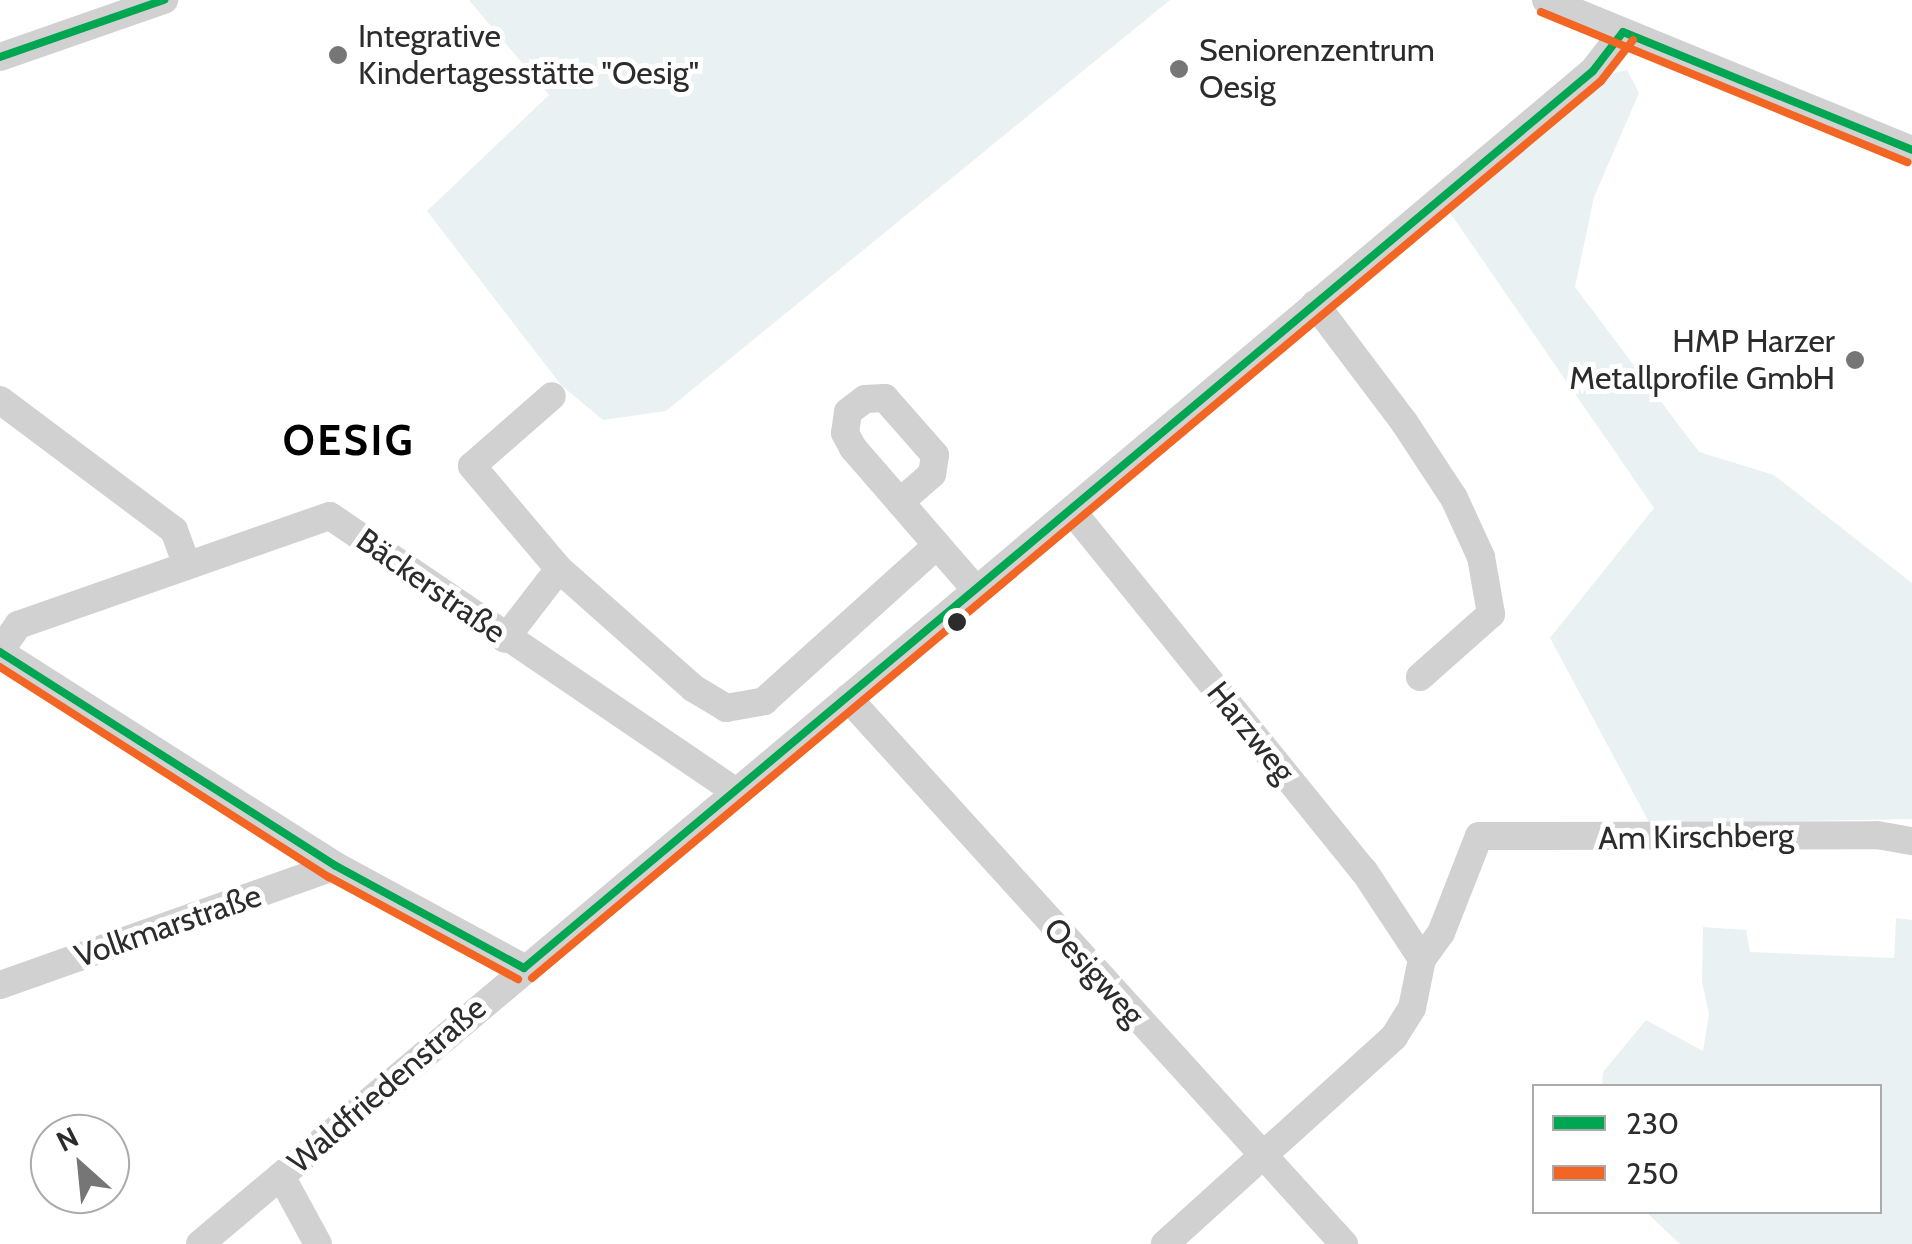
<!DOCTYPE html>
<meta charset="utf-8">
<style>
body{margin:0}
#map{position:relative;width:1912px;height:1244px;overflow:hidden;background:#fff;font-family:Cabin,sans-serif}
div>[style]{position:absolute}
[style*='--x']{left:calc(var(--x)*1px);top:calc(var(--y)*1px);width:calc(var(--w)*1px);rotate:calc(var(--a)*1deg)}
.green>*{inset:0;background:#eaf1f3}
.minor>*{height:28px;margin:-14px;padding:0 14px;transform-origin:14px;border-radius:14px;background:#d1d1d1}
.bus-1>*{height:8px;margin:-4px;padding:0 4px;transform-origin:4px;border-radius:4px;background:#00a651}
.bus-2>*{height:8px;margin:-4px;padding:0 4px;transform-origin:4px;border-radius:4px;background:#f26522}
.dots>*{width:28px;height:28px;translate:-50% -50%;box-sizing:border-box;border:5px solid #fff;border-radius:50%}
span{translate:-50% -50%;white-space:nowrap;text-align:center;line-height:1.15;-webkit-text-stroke:10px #fff;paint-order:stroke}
.poi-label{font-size:32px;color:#2c2c2c}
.left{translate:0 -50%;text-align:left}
.right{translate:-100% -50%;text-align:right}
.street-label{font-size:32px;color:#2c2c2c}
.district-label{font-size:42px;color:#000;font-weight:700;letter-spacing:2.5px}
.legend{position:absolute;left:1532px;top:1084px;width:350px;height:130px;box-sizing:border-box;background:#fff;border:2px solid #ababab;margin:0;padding:12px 18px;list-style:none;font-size:30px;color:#2c2c2c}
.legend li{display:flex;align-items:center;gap:20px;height:50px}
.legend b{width:50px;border:2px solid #ababab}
.north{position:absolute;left:30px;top:1114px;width:100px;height:100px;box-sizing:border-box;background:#fff;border:2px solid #ababab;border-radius:50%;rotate:333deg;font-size:28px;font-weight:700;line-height:40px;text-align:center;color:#2c2c2c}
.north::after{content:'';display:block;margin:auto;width:35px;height:45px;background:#767676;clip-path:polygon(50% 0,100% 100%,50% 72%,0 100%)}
</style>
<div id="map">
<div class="green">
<i style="clip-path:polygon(469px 0,1170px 0,666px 411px,603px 420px,561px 385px,427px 211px,549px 95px)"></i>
<i style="clip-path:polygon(1627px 70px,1639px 93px,1594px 197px,1575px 287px,1699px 452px,1774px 475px,1912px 583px,1912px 819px,1650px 824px,1550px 638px,1654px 508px,1446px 207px,1606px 75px)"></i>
<i style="clip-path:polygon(1896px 918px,1912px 920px,1912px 1244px,1680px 1244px,1646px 1212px,1880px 1212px,1880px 1086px,1602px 1086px,1603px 1072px,1646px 1020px,1703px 1051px,1709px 1014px,1702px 982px,1703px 927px,1746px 930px,1750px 952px,1894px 958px)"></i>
</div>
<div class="minor">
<i style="--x:1546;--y:0;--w:396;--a:22.3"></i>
<i style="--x:0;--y:57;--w:174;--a:-19.2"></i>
<i style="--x:1315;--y:304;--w:148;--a:53"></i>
<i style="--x:1404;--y:422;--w:91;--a:56.7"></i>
<i style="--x:1454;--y:498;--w:65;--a:65.4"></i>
<i style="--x:1481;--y:557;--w:58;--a:80"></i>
<i style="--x:1491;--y:614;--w:95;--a:138.4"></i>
<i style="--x:0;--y:400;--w:217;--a:36.8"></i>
<i style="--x:174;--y:530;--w:38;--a:70"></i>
<i style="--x:900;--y:502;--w:43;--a:-41.2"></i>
<i style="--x:932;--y:474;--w:19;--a:-81"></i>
<i style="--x:935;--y:455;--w:76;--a:-131.3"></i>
<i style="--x:885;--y:398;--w:20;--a:177"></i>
<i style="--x:865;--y:399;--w:21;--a:143"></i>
<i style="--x:848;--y:412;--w:21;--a:98"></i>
<i style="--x:845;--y:433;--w:17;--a:62"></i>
<i style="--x:853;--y:448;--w:72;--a:49"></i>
<i style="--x:900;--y:502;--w:57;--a:49.3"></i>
<i style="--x:1072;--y:511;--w:464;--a:51"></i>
<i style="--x:1364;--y:871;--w:105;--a:56.6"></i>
<i style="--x:1422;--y:959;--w:50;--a:101.5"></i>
<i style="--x:1412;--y:1008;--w:34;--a:122"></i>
<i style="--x:1394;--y:1037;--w:309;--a:137.9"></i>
<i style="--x:559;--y:569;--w:179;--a:41.6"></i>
<i style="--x:693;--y:688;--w:39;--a:31"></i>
<i style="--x:726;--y:708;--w:39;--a:-10"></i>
<i style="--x:764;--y:701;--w:233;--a:-42"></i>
<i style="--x:937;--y:545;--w:61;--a:49"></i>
<i style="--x:505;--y:639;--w:88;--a:-52.4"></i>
<i style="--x:559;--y:569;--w:135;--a:-130.2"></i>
<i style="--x:472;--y:466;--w:106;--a:-41.2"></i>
<i style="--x:0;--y:651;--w:32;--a:-55"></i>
<i style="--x:18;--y:625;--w:330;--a:-19.3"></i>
<i style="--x:330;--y:516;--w:487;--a:34.2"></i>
<i style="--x:0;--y:652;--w:398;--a:32.5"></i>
<i style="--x:336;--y:866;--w:214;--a:28.5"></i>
<i style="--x:848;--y:698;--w:738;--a:47.75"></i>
<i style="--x:1422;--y:959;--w:32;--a:-54"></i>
<i style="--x:1441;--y:933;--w:104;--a:-68.6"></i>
<i style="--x:1479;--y:836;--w:398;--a:-0.1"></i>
<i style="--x:1877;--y:835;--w:36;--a:10"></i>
<i style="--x:0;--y:985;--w:356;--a:-19.5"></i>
<i style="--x:281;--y:1176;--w:77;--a:61.4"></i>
<i style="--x:200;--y:1244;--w:1821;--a:-40.1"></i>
<i style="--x:1593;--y:71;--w:49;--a:-52.4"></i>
</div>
<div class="bus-1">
<i style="--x:1623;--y:32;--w:312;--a:22.2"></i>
<i style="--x:0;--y:57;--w:174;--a:-19.2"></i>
<i style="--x:0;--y:652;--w:398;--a:32.5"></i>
<i style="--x:336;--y:866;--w:214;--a:28.5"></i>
<i style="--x:524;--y:968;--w:1395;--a:-40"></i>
<i style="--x:1593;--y:71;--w:49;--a:-52.4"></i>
</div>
<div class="bus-2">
<i style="--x:1541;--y:12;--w:396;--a:22.3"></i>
<i style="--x:0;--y:667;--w:390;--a:32.6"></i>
<i style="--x:329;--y:877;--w:215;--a:28.4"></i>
<i style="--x:532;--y:978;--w:1395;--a:-40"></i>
<i style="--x:1601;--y:81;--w:52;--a:-52"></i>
</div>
<div class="dots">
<i style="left:338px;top:55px;background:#767676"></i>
<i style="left:1179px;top:69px;background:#767676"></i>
<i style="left:1855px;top:360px;background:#767676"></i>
<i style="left:957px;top:622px;background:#2c2c2c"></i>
</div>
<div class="poi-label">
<span class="left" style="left:358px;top:55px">Integrative<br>Kindertagesstätte "Oesig"</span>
<span class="left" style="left:1199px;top:69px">Seniorenzentrum<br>Oesig</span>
<span class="right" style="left:1835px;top:360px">HMP Harzer<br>Metallprofile GmbH</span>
</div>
<div class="street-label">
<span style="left:431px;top:586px;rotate:35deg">Bäckerstraße</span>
<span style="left:1251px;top:732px;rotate:51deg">Harzweg</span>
<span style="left:1696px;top:837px;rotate:-1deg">Am Kirschberg</span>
<span style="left:168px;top:926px;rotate:-19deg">Volkmarstraße</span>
<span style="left:1094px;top:972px;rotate:48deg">Oesigweg</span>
<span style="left:387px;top:1085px;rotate:-41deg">Waldfriedenstraße</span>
</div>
<div class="district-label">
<span style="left:349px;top:440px">OESIG</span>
</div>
<ul class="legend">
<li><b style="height:12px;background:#00a651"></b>230</li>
<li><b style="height:12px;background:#f26522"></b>250</li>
</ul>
<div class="north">N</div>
</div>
